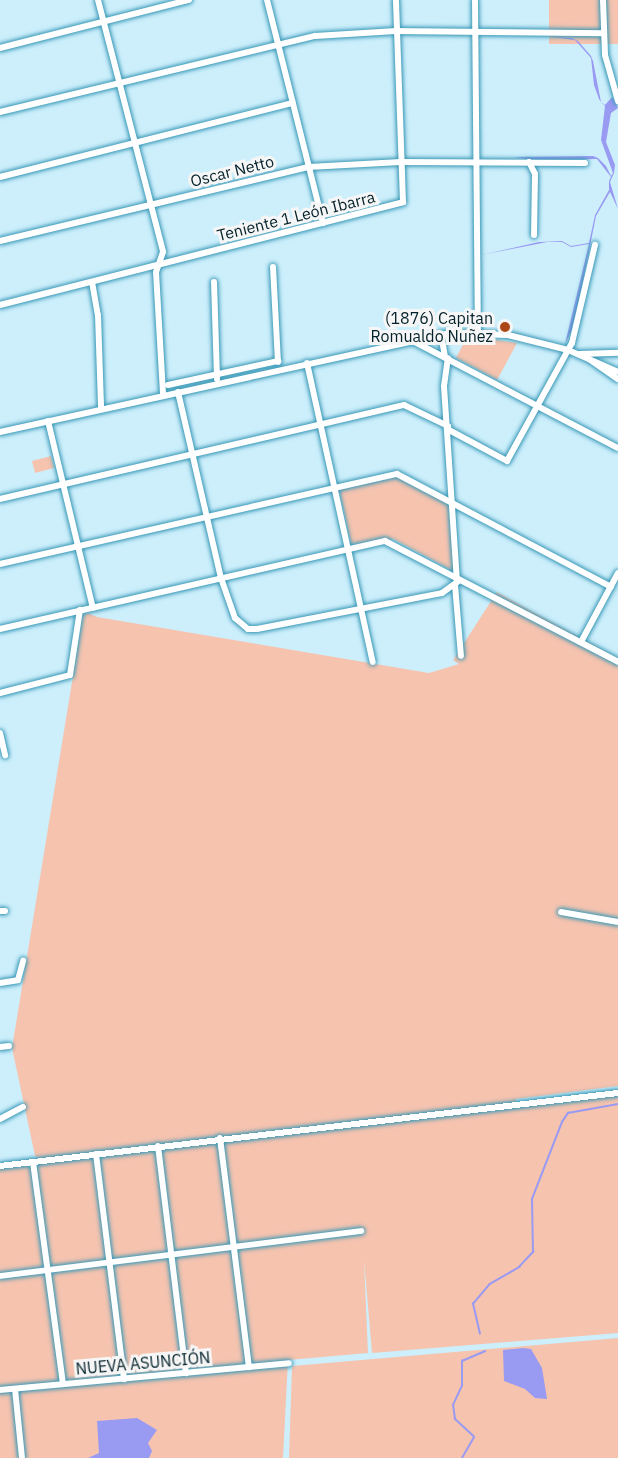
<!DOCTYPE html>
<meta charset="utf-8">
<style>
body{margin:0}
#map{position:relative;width:618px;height:1458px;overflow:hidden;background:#cdeffc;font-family:"IBM Plex Sans",sans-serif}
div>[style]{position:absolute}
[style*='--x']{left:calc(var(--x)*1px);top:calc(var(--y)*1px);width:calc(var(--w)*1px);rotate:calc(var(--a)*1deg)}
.green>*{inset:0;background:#f6c3af}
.water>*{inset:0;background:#999af2}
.stream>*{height:1.5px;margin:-0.75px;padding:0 0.75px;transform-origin:0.75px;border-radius:0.75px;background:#999af2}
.roads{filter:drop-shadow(0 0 2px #3898b6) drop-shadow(0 0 2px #3898b6)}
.minor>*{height:6px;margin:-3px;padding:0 3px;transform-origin:3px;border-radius:3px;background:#fff}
.dots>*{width:16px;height:16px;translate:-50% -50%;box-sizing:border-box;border:3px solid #f6f6f6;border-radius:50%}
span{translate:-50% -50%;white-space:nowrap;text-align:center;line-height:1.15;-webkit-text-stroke:6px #f6f6f6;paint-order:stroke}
.street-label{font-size:16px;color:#04222b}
.poi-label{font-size:16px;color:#04222b}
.right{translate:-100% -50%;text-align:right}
</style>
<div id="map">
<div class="green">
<i style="clip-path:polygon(549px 0,618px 0,618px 44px,549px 44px)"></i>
<i style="clip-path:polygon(472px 336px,517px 343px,497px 380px,456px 358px,466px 339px)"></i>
<i style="clip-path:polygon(51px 456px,54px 468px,35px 473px,32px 461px)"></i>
<i style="clip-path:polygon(398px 477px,452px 506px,455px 572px,393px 539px,351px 544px,339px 489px)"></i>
<i style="clip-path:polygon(497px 592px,618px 658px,618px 1086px,516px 1099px,515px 1103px,618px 1094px,618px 1333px,372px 1353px,364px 1260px,368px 1353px,288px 1360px,283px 1458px,0 1458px,0 1165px,39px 1159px,35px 1156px,12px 1048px,83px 615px,88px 613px,97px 617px,429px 673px,459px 664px,453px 660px)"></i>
<i style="clip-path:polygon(618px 1338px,618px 1458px,289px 1458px,292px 1366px)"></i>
</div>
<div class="water">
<i style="clip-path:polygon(552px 37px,572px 38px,578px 41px,591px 56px,593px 61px,601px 102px,605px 105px,612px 97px,618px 108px,611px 113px,606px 142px,615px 165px,614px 173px,610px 182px,618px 209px,610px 192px,596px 216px,574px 326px,565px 344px,589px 244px,571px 247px,562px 242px,547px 242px,481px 255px,539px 242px,562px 241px,571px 246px,589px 243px,595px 215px,609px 190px,609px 181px,611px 177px,597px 159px,536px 160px,514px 157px,593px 156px,598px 158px,606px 166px,611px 176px,613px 173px,601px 140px,605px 106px,601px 102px,599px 99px,594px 85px,591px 58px,575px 40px)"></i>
<i style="clip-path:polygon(523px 1348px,531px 1349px,542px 1368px,547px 1399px,535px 1398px,525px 1389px,504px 1381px,503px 1350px)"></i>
<i style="clip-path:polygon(137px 1418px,157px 1430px,148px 1443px,152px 1451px,149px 1458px,88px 1458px,99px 1453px,97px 1421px)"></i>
</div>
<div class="stream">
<i style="--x:480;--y:1334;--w:31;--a:-103"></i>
<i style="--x:473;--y:1304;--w:26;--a:-50"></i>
<i style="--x:490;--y:1284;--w:34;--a:-30"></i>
<i style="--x:519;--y:1267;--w:21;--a:-47"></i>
<i style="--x:533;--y:1252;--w:53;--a:-91.1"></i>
<i style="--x:532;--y:1199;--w:83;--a:-68.7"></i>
<i style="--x:562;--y:1122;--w:11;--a:-56"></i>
<i style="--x:568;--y:1113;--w:51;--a:-10.2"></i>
<i style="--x:462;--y:1458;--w:24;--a:-60"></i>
<i style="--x:474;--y:1437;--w:26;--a:-137"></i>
<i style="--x:455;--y:1419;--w:14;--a:-98"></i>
<i style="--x:453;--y:1405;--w:21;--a:-65"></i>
<i style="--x:462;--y:1386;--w:25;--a:-90"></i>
<i style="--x:462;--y:1361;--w:25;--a:-23"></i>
</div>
<div class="roads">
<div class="minor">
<i style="--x:98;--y:0;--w:260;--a:75.5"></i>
<i style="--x:163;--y:252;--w:21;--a:109"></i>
<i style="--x:156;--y:272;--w:123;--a:86.7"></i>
<i style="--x:267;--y:0;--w:230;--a:75.9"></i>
<i style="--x:475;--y:0;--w:331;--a:89.5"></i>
<i style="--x:603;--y:0;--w:55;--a:87.9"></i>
<i style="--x:605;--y:55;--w:48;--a:74.2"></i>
<i style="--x:0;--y:48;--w:195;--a:-14.3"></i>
<i style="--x:0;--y:112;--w:324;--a:-13.6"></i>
<i style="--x:315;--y:36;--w:81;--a:-3.5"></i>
<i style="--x:396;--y:31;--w:207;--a:0.6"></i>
<i style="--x:529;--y:162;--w:13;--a:63"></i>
<i style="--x:535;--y:174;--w:61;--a:90.9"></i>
<i style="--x:0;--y:177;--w:302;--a:-14.2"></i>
<i style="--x:0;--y:241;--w:317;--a:-13.5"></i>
<i style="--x:308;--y:167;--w:93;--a:-3.1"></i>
<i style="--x:401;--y:162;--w:184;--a:0.3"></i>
<i style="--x:273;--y:267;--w:95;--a:87"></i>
<i style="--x:92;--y:282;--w:34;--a:80"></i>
<i style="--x:98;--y:315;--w:92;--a:88.1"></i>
<i style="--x:214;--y:282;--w:97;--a:88.2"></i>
<i style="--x:0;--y:305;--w:416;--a:-14.3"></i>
<i style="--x:403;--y:202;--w:202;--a:-92"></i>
<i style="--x:441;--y:334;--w:22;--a:80"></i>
<i style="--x:411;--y:340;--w:233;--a:27.6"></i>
<i style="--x:580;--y:354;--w:38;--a:-2"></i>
<i style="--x:589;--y:359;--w:35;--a:35"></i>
<i style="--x:307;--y:363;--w:306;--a:77.6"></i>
<i style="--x:168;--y:385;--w:113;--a:-12.3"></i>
<i style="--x:178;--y:392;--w:191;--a:77"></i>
<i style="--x:221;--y:578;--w:42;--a:70.7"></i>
<i style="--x:235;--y:618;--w:17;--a:40"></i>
<i style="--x:248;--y:629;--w:9;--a:0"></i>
<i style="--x:257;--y:629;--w:188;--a:-11"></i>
<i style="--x:442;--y:593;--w:19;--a:-36"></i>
<i style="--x:457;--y:582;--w:196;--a:-93.8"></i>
<i style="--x:444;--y:386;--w:28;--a:-82"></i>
<i style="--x:48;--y:421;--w:192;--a:76.5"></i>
<i style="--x:449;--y:430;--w:66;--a:28.1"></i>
<i style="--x:507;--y:461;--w:135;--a:-61.2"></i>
<i style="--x:572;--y:343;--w:101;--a:-76.8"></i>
<i style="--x:0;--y:432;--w:460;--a:-12.4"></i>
<i style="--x:449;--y:333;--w:59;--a:1.9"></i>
<i style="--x:508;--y:335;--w:62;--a:14"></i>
<i style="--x:568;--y:350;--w:55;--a:23.7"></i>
<i style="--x:0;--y:499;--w:415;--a:-13.1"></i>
<i style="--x:404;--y:405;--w:49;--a:25.5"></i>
<i style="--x:0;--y:564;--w:407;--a:-12.8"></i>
<i style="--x:397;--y:474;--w:242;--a:27.8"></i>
<i style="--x:455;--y:585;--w:71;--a:85.2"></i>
<i style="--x:0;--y:629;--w:395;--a:-12.9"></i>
<i style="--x:385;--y:541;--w:263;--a:27.4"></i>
<i style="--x:581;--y:642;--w:78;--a:-61.8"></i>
<i style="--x:0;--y:693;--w:72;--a:-14.4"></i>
<i style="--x:70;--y:675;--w:66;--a:-81.3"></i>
<i style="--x:0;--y:733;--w:23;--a:77"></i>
<i style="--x:0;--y:911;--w:5;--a:0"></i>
<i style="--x:561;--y:912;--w:58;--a:10"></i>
<i style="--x:0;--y:983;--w:18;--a:-9"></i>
<i style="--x:18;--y:980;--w:20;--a:-75"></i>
<i style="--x:0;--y:1047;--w:9;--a:-6"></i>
<i style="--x:0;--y:1119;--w:26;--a:-28"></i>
<i style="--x:220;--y:1138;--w:231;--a:82.8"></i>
<i style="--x:158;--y:1146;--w:229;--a:83"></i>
<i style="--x:96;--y:1154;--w:227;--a:82.9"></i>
<i style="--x:33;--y:1162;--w:224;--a:82.3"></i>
<i style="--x:0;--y:1166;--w:622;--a:-6.74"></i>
<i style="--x:0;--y:1276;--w:364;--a:-7.1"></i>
<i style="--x:15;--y:1389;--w:69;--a:84.2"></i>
<i style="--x:0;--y:1390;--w:290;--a:-5.3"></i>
</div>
</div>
<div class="dots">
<i style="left:505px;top:327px;background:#ab4616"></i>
</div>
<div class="street-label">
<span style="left:232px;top:171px;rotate:-14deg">Oscar Netto</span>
<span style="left:296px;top:216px;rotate:-14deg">Teniente 1 León Ibarra</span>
<span style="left:143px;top:1363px;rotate:-5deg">NUEVA ASUNCIÓN</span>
</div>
<div class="poi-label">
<span class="right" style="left:493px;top:327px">(1876) Capitan<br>Romualdo Nuñez</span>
</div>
</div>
